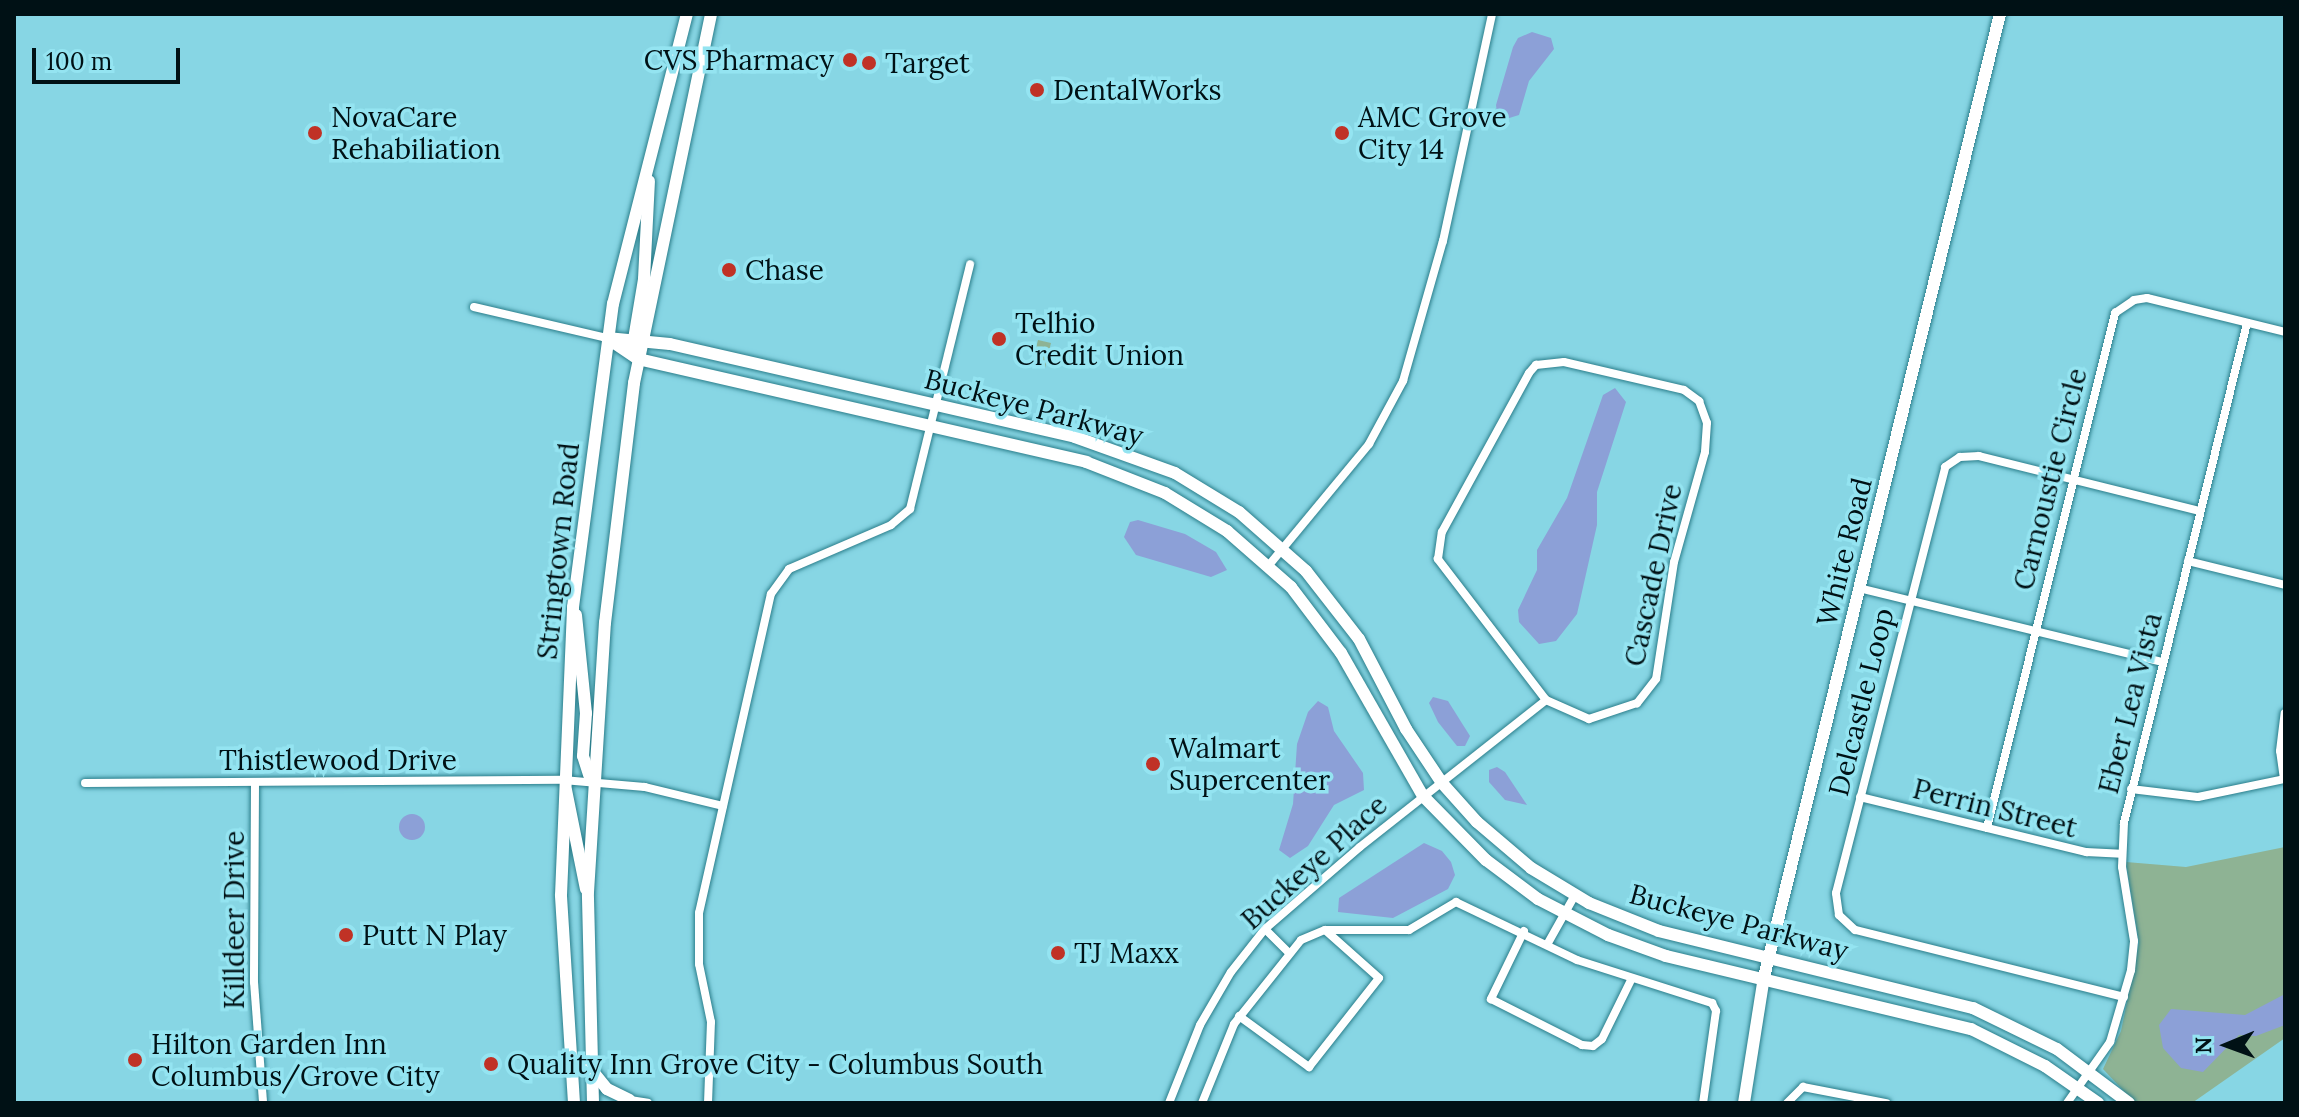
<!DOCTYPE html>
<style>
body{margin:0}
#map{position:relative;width:2299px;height:1117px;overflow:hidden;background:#87d6e4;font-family:Lora,serif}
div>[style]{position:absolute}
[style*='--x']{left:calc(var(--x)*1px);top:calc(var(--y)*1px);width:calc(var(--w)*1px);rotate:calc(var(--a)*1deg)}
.green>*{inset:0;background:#8eb394}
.water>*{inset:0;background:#8ca0d7}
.round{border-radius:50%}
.roads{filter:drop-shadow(0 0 2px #2b7e8b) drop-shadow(0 0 2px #2b7e8b)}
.street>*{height:8px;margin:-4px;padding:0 4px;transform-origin:4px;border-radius:4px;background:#fff}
.secondary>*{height:12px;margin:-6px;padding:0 6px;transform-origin:6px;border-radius:6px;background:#fff}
.dots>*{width:22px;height:22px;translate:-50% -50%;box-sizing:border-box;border:4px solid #94e4f1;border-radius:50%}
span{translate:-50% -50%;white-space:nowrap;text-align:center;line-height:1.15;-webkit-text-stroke:7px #94e4f1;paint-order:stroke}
.poi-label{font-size:28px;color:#001115}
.right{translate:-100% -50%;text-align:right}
.left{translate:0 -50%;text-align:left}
.street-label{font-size:28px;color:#001115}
.frame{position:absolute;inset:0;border:16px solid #001115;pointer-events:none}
.north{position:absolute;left:2187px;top:1005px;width:80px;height:80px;-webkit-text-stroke:6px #94e4f1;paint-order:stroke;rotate:269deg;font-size:22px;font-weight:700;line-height:32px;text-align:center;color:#001115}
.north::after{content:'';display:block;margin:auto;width:28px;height:36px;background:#001115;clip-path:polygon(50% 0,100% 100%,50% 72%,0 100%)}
.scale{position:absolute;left:32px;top:48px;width:148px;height:36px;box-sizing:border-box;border:4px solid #001115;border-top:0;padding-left:10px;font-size:24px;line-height:28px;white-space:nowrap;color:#001115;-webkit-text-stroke:6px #94e4f1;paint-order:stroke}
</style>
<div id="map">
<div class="green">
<i style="clip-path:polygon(1038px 340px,1051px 343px,1045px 368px,1032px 364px)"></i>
<i style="clip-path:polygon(2285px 847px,2285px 1038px,2192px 1103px,2135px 1103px,2103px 1069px,2121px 1031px,2139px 943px,2126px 862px,2186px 867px)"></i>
</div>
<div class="water">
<i style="clip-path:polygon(1532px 32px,1551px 38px,1554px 49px,1529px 81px,1519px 115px,1506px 119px,1497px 113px,1496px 105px,1513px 47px,1518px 38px)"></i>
<i style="clip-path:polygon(1615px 388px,1626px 402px,1597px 492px,1597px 525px,1577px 614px,1556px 641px,1539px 644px,1519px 622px,1518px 610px,1537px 570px,1537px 550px,1567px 498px,1603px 395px)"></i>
<i style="clip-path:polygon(1138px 520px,1185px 534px,1216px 552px,1227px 570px,1211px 577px,1136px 555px,1124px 537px,1130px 522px)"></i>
<i style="clip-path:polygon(1433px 697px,1448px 701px,1470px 736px,1465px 746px,1457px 746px,1438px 722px,1429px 703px)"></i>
<i style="clip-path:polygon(1318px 701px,1328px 707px,1334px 731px,1363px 773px,1364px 790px,1334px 805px,1308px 846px,1290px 858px,1279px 850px,1293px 804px,1297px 744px,1308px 712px)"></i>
<i style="clip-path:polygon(1497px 767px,1505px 772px,1527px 805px,1505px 800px,1489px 782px,1489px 770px)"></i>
<i class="round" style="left:399px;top:814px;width:26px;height:26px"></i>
<i style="clip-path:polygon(1424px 843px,1442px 851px,1451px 862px,1455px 875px,1448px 889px,1393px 918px,1338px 912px,1339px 898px)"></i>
<i style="clip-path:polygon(2285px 994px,2285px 1025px,2256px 1036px,2239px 1035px,2203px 1072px,2181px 1068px,2163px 1048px,2159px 1025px,2171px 1009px,2245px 1015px)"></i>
</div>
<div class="roads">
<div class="street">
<i style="--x:474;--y:307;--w:137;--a:13.1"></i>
<i style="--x:1564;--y:362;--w:123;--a:13.1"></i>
<i style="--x:1684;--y:390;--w:19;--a:36"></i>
<i style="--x:1699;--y:401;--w:23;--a:70"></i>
<i style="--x:1707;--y:423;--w:29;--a:94"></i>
<i style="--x:1705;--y:452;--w:114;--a:105.7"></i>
<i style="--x:1674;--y:562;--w:118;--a:98.7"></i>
<i style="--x:1656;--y:679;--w:31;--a:128"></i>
<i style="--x:1637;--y:703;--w:51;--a:161.6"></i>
<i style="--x:1589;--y:719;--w:47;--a:-156.2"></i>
<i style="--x:1546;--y:700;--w:178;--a:-127.5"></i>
<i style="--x:1438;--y:559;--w:27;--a:-82"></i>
<i style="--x:1442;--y:532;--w:181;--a:-61.3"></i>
<i style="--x:1529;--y:373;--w:11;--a:-49"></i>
<i style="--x:1536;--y:365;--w:28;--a:-6"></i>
<i style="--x:2188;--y:561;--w:100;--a:13.9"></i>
<i style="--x:1269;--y:565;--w:157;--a:-50.4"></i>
<i style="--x:1369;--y:444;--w:72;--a:-61.6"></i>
<i style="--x:1403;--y:381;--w:146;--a:-74.1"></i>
<i style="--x:1443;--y:241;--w:232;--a:-77.8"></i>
<i style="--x:1859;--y:588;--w:313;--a:13.7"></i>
<i style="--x:2284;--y:779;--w:28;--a:-98"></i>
<i style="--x:2280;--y:751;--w:38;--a:-83"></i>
<i style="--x:85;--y:783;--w:478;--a:-0.4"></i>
<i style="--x:563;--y:780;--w:82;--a:4.9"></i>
<i style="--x:645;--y:787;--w:80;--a:13.7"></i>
<i style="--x:255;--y:784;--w:198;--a:90.3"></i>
<i style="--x:254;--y:982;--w:121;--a:85.7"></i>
<i style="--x:2131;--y:789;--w:67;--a:6.8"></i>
<i style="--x:2198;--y:797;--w:89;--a:-11.7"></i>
<i style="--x:1860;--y:797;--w:233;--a:13.7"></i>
<i style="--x:2086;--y:852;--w:35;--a:3"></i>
<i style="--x:1987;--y:828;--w:531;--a:-76.04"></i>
<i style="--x:2115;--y:313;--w:23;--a:-34"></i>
<i style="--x:2134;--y:300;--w:13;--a:-9"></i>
<i style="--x:2147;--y:298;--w:142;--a:13.8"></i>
<i style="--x:1265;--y:929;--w:34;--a:45"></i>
<i style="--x:1524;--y:931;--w:76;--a:115.9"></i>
<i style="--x:1491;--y:999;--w:102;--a:26.8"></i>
<i style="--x:1582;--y:1045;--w:11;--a:5"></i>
<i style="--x:1593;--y:1046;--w:11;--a:-38"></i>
<i style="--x:1602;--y:1039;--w:66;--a:-63.8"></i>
<i style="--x:1548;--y:943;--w:55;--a:-60.6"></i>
<i style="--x:2124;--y:997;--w:277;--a:-166"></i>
<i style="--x:1855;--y:930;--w:22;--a:-137"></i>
<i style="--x:1839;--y:915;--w:22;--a:-98"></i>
<i style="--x:1836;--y:893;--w:440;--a:-75.6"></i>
<i style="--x:1945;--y:467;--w:18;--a:-34"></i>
<i style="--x:1960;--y:457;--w:19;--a:-3"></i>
<i style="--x:1979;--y:456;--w:228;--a:14"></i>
<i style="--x:1239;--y:1016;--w:87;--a:36.1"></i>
<i style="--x:1309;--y:1067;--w:113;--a:-51.8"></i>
<i style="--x:1379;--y:978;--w:71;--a:-138.4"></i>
<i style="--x:630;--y:1100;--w:18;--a:9"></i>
<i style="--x:708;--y:1103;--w:81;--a:-87.9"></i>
<i style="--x:711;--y:1022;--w:59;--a:-101.7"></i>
<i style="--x:699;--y:964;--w:51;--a:-90"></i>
<i style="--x:699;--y:913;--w:327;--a:-77.3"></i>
<i style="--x:771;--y:594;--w:31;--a:-54"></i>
<i style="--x:789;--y:569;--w:111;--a:-23.3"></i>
<i style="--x:891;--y:525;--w:25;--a:-40"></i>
<i style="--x:910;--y:509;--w:252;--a:-76.2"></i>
<i style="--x:1169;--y:1103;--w:84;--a:-68.3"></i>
<i style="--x:1200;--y:1025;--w:61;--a:-59.7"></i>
<i style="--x:1231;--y:972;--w:55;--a:-51.7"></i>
<i style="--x:1265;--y:929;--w:125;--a:-40.8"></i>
<i style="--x:1360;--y:847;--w:237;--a:-38.3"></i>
<i style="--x:1202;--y:1103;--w:85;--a:-67.9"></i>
<i style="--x:1234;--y:1024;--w:107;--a:-51.4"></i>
<i style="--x:1301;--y:940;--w:26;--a:-23"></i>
<i style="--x:1325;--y:930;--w:84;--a:0"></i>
<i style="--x:1409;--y:930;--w:55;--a:-30.8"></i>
<i style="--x:1456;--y:902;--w:134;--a:25.6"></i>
<i style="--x:1577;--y:960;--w:142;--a:17.7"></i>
<i style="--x:1712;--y:1003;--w:9;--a:63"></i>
<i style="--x:1716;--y:1011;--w:93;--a:98"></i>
<i style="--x:1787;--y:1103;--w:23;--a:-45"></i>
<i style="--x:1803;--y:1087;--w:85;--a:10.9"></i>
<i style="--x:2067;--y:1103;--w:75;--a:-54.8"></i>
<i style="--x:2110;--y:1042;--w:75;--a:-73.7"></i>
<i style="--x:2131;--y:970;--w:29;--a:-84"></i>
<i style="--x:2134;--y:941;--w:75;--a:-99.2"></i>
<i style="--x:2122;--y:867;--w:44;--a:-87.4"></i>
<i style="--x:2124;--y:823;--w:515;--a:-76.18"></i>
</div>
<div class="secondary">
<i style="--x:607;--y:338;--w:63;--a:5.4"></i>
<i style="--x:670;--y:344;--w:416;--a:12.9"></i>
<i style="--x:1075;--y:437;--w:106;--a:19.8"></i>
<i style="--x:1175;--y:473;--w:75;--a:31.4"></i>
<i style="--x:1239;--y:512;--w:89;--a:41.4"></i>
<i style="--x:1306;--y:571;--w:86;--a:52.1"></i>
<i style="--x:1359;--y:639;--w:102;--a:62.4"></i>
<i style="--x:1406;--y:729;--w:65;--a:56.3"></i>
<i style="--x:1442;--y:783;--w:52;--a:48.1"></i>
<i style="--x:1477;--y:822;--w:71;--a:40.4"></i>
<i style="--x:1531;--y:868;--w:68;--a:31.1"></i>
<i style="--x:1589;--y:903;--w:75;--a:21.8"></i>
<i style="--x:1659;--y:931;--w:323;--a:13.8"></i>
<i style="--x:1973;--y:1008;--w:93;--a:26"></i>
<i style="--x:2057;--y:1049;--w:90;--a:36.9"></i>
<i style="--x:607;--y:338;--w:37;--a:34"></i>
<i style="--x:638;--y:359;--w:460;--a:12.9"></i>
<i style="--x:1086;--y:462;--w:85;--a:21.4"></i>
<i style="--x:1165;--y:493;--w:73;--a:31.5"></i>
<i style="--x:1227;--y:531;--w:85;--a:41.2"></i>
<i style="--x:1291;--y:587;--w:83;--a:52.9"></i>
<i style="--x:1341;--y:653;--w:165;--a:60.2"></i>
<i style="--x:1423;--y:796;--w:90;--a:45.5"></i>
<i style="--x:1486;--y:860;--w:65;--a:36.9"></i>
<i style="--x:1538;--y:899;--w:79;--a:27.2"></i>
<i style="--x:1608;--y:935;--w:62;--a:19.9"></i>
<i style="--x:1666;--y:956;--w:314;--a:13.5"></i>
<i style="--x:1971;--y:1029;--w:83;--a:26.6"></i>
<i style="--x:2045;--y:1066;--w:65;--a:34.9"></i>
<i style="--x:633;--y:345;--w:67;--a:-80.5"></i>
<i style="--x:644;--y:279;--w:98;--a:-87.1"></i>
<i style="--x:576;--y:615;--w:99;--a:84.2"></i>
<i style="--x:586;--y:713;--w:43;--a:94"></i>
<i style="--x:583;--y:756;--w:20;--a:72"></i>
<i style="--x:566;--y:790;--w:101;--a:78.6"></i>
<i style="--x:590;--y:1068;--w:27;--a:51"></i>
<i style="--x:607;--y:1089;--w:25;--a:26"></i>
<i style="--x:574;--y:1103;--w:208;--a:-93.6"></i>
<i style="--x:561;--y:895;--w:288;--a:-87.6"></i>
<i style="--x:573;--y:607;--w:306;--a:-82.5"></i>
<i style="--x:613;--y:304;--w:299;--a:-75.7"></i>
<i style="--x:593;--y:1103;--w:211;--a:-91.4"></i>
<i style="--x:588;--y:892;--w:270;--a:-86.4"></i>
<i style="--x:605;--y:623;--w:242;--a:-83.1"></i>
<i style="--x:634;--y:383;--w:377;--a:-78.2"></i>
<i style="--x:1744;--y:1103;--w:128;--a:-81"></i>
<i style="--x:1764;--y:977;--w:991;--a:-76.23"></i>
</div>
</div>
<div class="dots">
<i style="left:850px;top:60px;background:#c03226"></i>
<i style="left:869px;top:63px;background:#c03226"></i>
<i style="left:1037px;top:90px;background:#c03226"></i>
<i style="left:315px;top:133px;background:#c03226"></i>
<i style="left:1342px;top:133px;background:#c03226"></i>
<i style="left:729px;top:270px;background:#c03226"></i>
<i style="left:999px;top:339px;background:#c03226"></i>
<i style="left:1153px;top:764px;background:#c03226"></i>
<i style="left:346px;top:935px;background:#c03226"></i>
<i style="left:1058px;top:953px;background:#c03226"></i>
<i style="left:135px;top:1060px;background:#c03226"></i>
<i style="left:491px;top:1064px;background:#c03226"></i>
</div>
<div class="poi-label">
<span class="right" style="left:834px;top:60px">CVS Pharmacy</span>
<span class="left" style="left:885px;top:63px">Target</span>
<span class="left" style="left:1053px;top:90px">DentalWorks</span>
<span class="left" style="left:331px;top:133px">NovaCare<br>Rehabiliation</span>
<span class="left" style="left:1358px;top:133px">AMC Grove<br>City 14</span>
<span class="left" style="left:745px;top:270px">Chase</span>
<span class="left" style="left:1015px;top:339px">Telhio<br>Credit Union</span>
<span class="left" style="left:1169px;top:764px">Walmart<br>Supercenter</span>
<span class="left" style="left:362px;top:935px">Putt N Play</span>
<span class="left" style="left:1074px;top:953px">TJ Maxx</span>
<span class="left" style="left:151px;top:1060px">Hilton Garden Inn<br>Columbus/Grove City</span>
<span class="left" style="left:507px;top:1064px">Quality Inn Grove City - Columbus South</span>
</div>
<div class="street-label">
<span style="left:1034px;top:407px;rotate:15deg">Buckeye Parkway</span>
<span style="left:2050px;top:479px;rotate:-76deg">Carnoustie Circle</span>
<span style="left:558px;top:551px;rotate:-84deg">Stringtown Road</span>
<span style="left:1844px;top:552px;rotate:-76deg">White Road</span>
<span style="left:1653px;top:575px;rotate:-78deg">Cascade Drive</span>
<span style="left:1861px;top:702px;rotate:-76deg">Delcastle Loop</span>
<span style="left:2130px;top:703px;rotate:-76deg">Eber Lea Vista</span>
<span style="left:338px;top:760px">Thistlewood Drive</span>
<span style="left:1995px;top:808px;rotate:14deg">Perrin Street</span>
<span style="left:1314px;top:862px;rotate:-42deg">Buckeye Place</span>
<span style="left:234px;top:920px;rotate:-90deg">Killdeer Drive</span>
<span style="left:1739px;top:922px;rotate:15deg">Buckeye Parkway</span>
</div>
<div class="frame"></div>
<div class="north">N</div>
<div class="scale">100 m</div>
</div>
